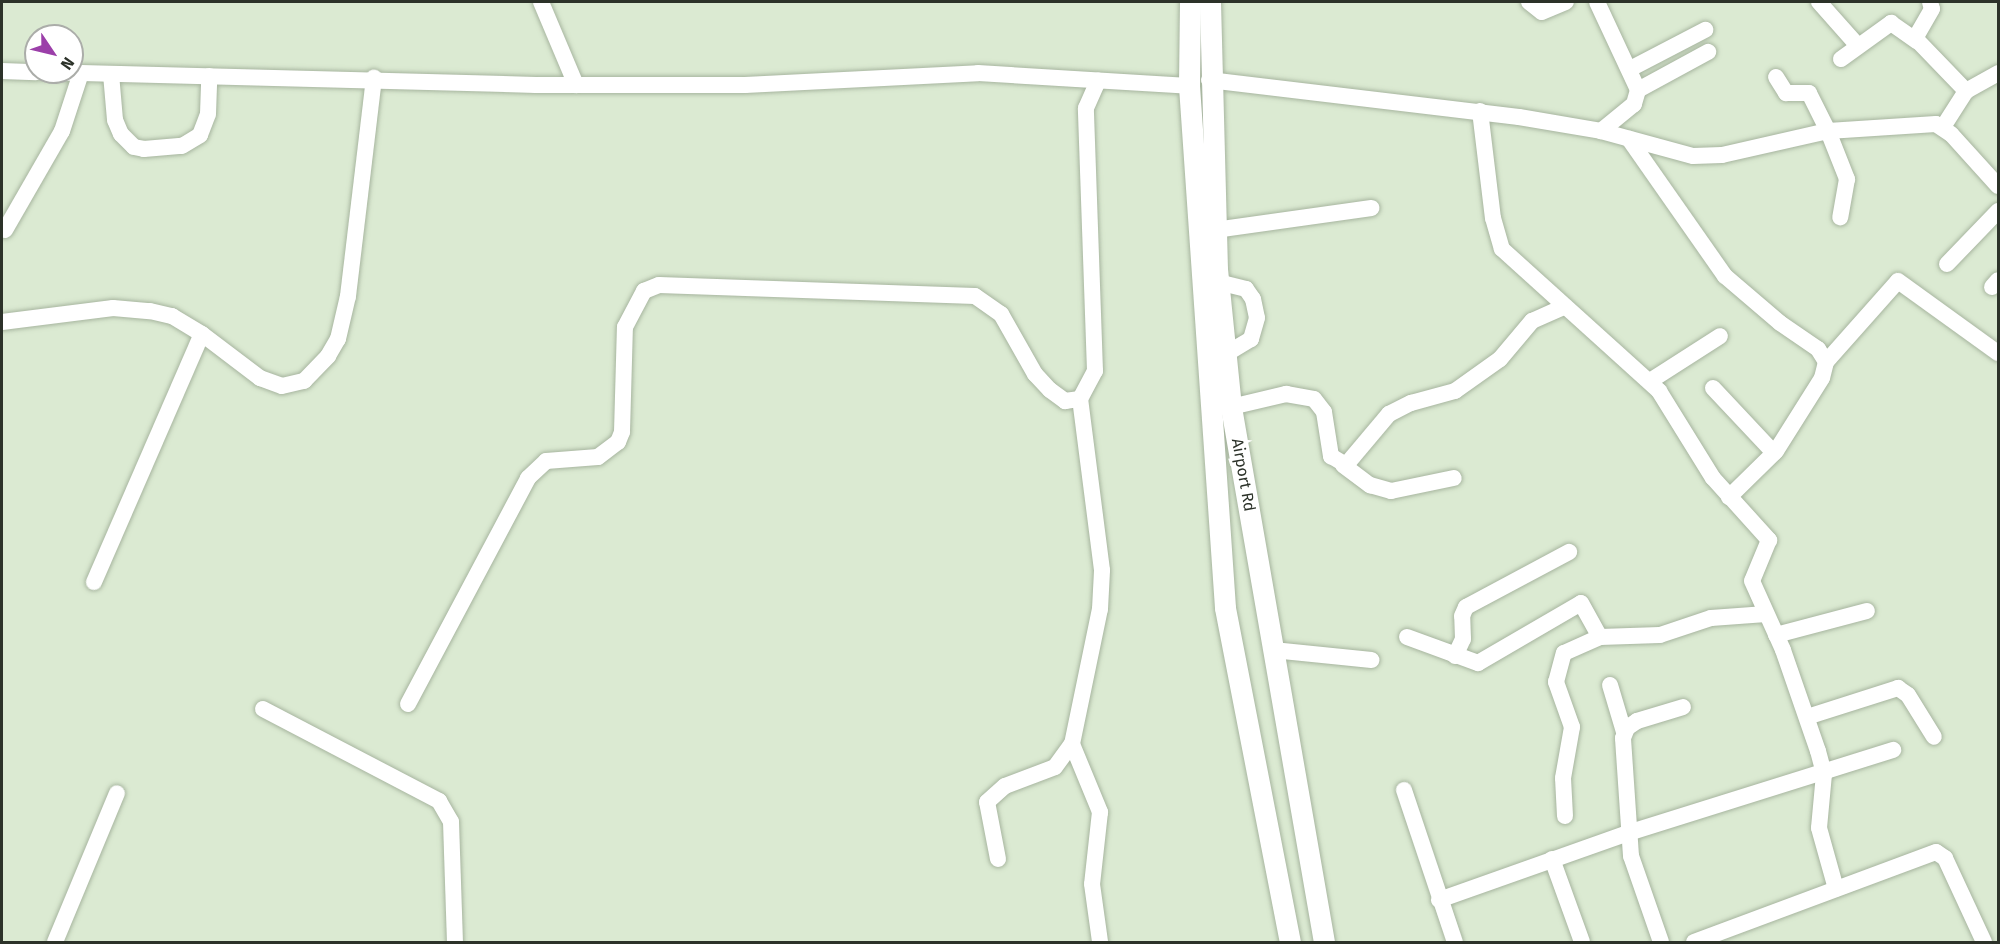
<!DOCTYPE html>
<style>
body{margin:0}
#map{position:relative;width:2000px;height:944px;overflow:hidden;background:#dbead2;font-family:"Fira Sans",sans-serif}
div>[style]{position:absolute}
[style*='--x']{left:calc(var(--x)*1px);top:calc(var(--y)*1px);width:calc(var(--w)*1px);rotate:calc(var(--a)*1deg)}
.roads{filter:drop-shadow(0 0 2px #a7b59f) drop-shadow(0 0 2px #a7b59f)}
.minor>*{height:16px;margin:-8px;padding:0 8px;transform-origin:8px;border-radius:8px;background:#fff}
.major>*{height:21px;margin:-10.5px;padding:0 10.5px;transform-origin:10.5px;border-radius:10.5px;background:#fff}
span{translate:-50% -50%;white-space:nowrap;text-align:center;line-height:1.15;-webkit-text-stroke:6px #fff;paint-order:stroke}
.street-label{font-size:16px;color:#2c3229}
.frame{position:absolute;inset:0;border:3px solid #2c3229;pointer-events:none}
.north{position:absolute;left:24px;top:24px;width:60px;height:60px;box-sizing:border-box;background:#fff;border:2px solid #abada9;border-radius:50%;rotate:125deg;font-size:16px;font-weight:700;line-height:24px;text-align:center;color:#2c3229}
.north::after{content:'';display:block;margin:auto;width:21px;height:27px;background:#9b3fa9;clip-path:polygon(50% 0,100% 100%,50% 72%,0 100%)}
</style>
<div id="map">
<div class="roads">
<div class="minor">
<i style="--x:541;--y:2;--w:90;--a:67.1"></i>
<i style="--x:1529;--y:2;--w:16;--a:38"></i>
<i style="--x:1542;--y:12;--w:26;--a:-23"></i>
<i style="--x:1597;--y:2;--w:97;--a:65"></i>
<i style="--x:1638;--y:90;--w:15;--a:106"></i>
<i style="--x:1634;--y:104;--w:43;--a:140.7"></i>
<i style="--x:1819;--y:2;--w:59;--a:48.4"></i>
<i style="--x:1930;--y:2;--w:7;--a:74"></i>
<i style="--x:1932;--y:9;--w:34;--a:120"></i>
<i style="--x:1915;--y:38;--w:74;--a:46.1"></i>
<i style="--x:1841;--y:59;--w:62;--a:-35.8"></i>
<i style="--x:1891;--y:23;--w:32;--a:35"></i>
<i style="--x:1630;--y:69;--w:85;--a:-27.5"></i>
<i style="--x:2;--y:71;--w:34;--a:2"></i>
<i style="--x:43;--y:72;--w:493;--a:1.5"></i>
<i style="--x:536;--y:85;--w:209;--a:0"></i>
<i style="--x:745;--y:85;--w:233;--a:-2.9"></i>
<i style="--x:978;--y:73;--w:211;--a:3.5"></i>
<i style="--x:111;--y:74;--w:46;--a:85"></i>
<i style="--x:115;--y:120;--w:15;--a:67"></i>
<i style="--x:121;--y:134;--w:18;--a:45"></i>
<i style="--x:134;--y:147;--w:10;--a:11"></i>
<i style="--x:144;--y:149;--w:38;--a:-5"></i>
<i style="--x:182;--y:146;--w:21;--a:-31"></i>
<i style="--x:200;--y:135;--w:22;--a:-69"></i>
<i style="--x:208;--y:114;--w:38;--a:-88"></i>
<i style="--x:1776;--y:77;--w:19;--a:58"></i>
<i style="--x:1786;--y:93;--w:23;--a:0"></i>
<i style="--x:1809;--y:93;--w:42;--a:63.4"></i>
<i style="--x:1828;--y:131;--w:52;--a:68.4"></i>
<i style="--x:1847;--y:179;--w:39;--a:100"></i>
<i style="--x:1209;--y:80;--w:312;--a:6.8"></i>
<i style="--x:1519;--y:117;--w:83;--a:9.7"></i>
<i style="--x:1601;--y:131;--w:95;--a:15.2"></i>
<i style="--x:1693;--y:156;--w:29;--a:-2"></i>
<i style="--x:1722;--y:155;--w:109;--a:-12.8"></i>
<i style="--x:1828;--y:131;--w:108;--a:-3.7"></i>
<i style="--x:1936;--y:124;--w:18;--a:34"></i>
<i style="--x:1951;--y:134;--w:70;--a:47.9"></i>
<i style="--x:1638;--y:90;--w:80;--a:-28.5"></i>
<i style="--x:1480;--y:111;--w:108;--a:83.1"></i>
<i style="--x:1493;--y:218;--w:32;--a:74"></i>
<i style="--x:1502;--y:249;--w:212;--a:42.1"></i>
<i style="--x:1659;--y:391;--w:102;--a:58.2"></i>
<i style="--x:1713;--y:478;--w:84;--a:47.9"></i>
<i style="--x:1769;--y:540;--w:44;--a:112.5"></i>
<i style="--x:1752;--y:581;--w:76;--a:65.8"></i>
<i style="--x:1783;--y:650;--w:107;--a:70.9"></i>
<i style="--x:1818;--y:751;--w:24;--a:75"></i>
<i style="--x:1824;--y:774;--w:54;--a:95.3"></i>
<i style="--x:1819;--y:828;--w:63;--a:74.4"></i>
<i style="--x:1943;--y:127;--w:43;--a:-57.4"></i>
<i style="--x:1966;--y:91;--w:37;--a:-29"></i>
<i style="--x:1629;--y:139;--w:167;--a:55"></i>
<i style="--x:1725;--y:276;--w:72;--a:40.5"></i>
<i style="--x:1780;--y:323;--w:46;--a:34.4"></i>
<i style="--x:1818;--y:349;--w:15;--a:58"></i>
<i style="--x:1826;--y:362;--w:16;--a:104"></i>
<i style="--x:1822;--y:378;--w:86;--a:122.2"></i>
<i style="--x:1776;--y:451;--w:66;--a:135.6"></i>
<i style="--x:5;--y:230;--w:114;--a:-60.1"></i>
<i style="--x:62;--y:131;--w:61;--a:-71.9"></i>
<i style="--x:1215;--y:230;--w:158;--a:-8"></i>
<i style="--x:1947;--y:264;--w:74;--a:-46.1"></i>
<i style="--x:1218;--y:282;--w:29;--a:14"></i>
<i style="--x:1246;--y:289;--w:12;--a:55"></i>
<i style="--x:1253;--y:299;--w:19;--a:78"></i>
<i style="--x:1257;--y:318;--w:22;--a:106"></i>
<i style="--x:1251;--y:339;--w:29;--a:149"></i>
<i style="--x:1992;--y:287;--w:9;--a:-49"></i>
<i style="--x:2;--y:322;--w:112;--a:-7.2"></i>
<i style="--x:113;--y:308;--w:37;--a:5"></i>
<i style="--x:150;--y:311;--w:23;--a:13"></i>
<i style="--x:172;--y:316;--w:35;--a:31"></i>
<i style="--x:202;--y:334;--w:73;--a:37.2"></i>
<i style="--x:260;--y:378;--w:23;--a:20"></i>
<i style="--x:282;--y:386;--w:23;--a:-13"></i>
<i style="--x:304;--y:381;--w:35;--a:-46"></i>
<i style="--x:328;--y:356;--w:20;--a:-60"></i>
<i style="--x:338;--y:339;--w:44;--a:-76.9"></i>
<i style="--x:348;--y:296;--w:220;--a:-83.2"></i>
<i style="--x:1826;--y:362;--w:108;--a:-48.4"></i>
<i style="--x:1898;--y:281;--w:123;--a:35.8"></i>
<i style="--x:1650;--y:381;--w:83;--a:-32.7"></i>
<i style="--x:1713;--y:388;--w:89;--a:46.8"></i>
<i style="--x:1231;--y:407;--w:57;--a:-13.3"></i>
<i style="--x:1286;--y:394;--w:28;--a:10"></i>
<i style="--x:1314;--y:399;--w:16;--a:52"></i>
<i style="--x:1324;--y:412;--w:45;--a:81"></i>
<i style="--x:1331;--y:456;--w:17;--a:31"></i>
<i style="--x:1346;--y:465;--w:67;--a:-49.9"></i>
<i style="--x:1389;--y:414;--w:25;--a:-27"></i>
<i style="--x:1411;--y:403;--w:46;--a:-15.3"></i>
<i style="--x:1455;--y:391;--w:55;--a:-35.4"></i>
<i style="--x:1500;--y:359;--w:50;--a:-49.9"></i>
<i style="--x:1532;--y:321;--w:36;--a:-24"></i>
<i style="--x:1343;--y:465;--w:34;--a:37"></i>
<i style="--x:1370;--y:485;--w:22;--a:16"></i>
<i style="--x:1391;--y:491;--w:64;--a:-11.7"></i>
<i style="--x:94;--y:582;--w:270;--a:-66.5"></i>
<i style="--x:1776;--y:635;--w:94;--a:-14.8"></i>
<i style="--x:1407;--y:637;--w:76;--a:20.1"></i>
<i style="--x:1478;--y:663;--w:119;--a:-30.2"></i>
<i style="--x:1581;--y:603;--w:39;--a:61"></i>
<i style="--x:1273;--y:650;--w:99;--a:5.8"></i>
<i style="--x:1455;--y:656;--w:19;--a:-65"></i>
<i style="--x:1463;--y:639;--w:23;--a:-92"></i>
<i style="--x:1462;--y:616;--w:10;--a:-66"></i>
<i style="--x:1466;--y:607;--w:117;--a:-28.1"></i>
<i style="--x:1610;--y:685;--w:49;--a:73.4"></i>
<i style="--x:408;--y:704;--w:256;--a:-62"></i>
<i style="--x:528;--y:478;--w:25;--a:-43"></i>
<i style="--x:546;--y:461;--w:52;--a:-4.4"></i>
<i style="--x:598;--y:457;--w:25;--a:-37"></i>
<i style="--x:618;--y:442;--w:11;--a:-68"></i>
<i style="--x:622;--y:432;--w:105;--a:-88.4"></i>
<i style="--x:625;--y:327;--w:41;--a:-62.2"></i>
<i style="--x:644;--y:291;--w:16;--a:-22"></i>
<i style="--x:659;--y:285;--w:316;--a:2"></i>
<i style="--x:975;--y:296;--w:32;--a:35"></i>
<i style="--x:1001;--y:314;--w:69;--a:60.5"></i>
<i style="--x:1035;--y:374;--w:22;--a:47"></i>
<i style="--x:1050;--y:390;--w:19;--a:36"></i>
<i style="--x:1065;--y:401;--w:15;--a:-8"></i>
<i style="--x:1080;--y:399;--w:32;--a:-62"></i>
<i style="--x:1095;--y:371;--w:263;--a:-92"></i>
<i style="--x:1086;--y:108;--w:30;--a:-66"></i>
<i style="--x:263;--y:709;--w:199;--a:27.6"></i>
<i style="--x:439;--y:801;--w:24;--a:60"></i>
<i style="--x:451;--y:822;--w:120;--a:88.1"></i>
<i style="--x:1807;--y:717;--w:96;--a:-17.7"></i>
<i style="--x:1898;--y:688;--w:12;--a:35"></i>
<i style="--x:1908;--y:695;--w:49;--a:58.2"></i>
<i style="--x:1072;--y:744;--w:74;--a:67.6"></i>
<i style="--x:1100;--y:812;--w:72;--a:96.3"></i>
<i style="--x:1092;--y:884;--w:59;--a:82.1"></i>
<i style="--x:1404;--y:790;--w:160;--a:71.5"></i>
<i style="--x:1565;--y:816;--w:38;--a:-93"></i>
<i style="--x:1563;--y:778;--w:52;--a:-80"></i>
<i style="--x:1572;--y:727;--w:48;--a:-109.6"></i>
<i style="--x:1556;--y:682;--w:30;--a:-75"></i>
<i style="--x:1564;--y:653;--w:39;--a:-24"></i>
<i style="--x:1600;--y:637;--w:60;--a:-1.9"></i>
<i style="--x:1660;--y:635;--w:54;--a:-18.4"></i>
<i style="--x:1711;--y:618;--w:55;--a:-4.2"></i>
<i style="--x:998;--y:859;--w:58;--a:-100.9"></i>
<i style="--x:987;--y:802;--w:24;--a:-42"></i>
<i style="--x:1005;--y:786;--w:53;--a:-20.8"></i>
<i style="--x:1055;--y:767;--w:29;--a:-54"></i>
<i style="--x:1072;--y:744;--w:138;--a:-78.3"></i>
<i style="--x:1100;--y:609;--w:39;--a:-87"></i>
<i style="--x:1102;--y:570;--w:172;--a:-97.3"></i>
<i style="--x:1552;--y:859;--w:88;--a:70.1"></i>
<i style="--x:1439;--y:900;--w:201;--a:-19.5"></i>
<i style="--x:1628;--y:833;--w:278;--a:-17.4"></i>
<i style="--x:55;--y:942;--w:161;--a:-67.4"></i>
<i style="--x:1661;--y:942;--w:91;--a:-109.2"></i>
<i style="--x:1631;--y:856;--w:118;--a:-93.9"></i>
<i style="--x:1623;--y:738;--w:11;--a:-68"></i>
<i style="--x:1627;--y:728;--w:12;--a:-35"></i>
<i style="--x:1637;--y:721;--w:48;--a:-16.9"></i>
<i style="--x:1694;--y:942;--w:258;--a:-20.4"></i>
<i style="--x:1936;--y:852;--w:11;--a:34"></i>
<i style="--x:1945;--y:858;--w:93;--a:65.1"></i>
</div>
<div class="major">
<i style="--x:1190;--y:2;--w:84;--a:90.7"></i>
<i style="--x:1189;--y:86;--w:523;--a:86.05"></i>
<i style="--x:1225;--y:608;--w:340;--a:79"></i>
<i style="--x:1210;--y:2;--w:267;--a:88.5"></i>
<i style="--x:1217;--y:269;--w:139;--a:84.2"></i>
<i style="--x:1231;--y:407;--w:543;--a:80.14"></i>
</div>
</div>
<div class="street-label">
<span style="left:1243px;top:475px;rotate:80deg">Airport Rd</span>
</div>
<div class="frame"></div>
<div class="north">N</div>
</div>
